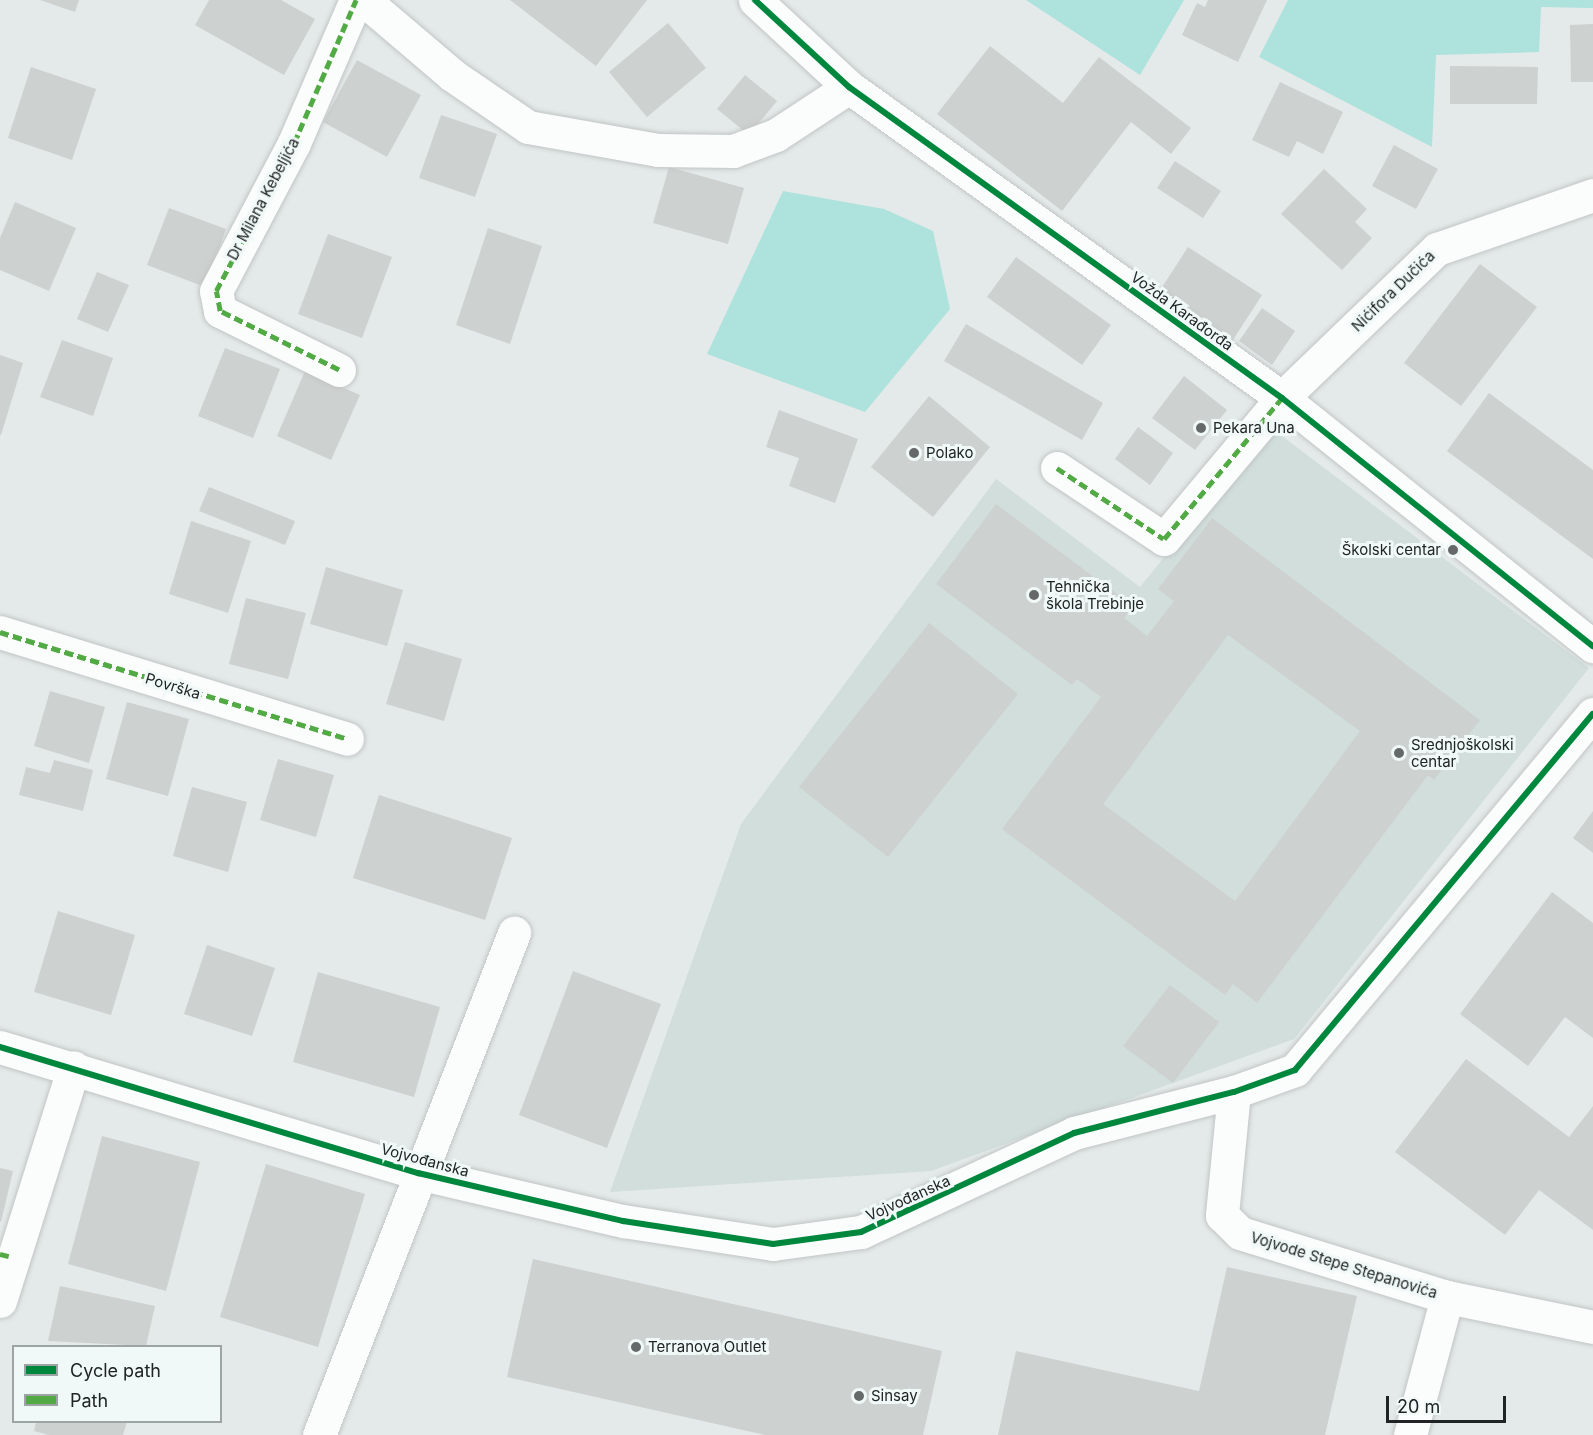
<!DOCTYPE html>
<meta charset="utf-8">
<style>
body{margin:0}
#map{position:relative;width:1593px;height:1435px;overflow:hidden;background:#e4eae9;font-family:Inter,sans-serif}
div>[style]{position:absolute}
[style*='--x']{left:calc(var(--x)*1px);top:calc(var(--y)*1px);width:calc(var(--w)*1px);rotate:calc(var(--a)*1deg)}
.built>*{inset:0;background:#d1dedc}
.green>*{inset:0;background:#aee2dc}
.building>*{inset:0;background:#cdd1d0}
.roads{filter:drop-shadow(0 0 2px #c1c5c5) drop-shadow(0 0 2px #c1c5c5)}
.minor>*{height:33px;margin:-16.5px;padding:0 16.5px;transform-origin:16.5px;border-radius:16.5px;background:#fbfcfc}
.quiet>*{height:4.5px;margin-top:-2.25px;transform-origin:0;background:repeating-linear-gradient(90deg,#52aa44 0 9px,transparent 0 13.5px)}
.cycleway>*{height:6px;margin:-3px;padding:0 3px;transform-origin:3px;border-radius:3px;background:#00873e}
.dots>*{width:16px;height:16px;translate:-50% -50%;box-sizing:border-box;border:3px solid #f0f9f8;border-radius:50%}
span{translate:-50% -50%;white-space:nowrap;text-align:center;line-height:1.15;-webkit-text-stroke:6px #f0f9f8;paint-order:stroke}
.street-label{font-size:15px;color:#212424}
.poi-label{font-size:15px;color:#212424}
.left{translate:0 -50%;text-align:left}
.right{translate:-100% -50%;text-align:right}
.legend{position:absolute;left:12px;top:1345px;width:210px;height:78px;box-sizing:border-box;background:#f0f9f8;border:2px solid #9da4a3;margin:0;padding:8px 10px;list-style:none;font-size:18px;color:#212424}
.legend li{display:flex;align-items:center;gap:12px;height:30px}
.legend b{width:30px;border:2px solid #9da4a3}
.scale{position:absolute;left:1386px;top:1396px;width:120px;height:27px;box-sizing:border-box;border:3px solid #212424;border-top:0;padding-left:8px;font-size:18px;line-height:21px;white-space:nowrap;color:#212424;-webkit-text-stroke:4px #f0f9f8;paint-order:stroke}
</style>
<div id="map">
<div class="built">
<i style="clip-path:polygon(1270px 427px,1589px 668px,1294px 1039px,931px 1171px,610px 1192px,741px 824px,996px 479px,1140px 587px)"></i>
</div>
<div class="green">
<i style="clip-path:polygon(1026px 0,1184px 0,1140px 75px)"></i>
<i style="clip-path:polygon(1288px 0,1593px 0,1593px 8px,1541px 7px,1539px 52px,1436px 55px,1432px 147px,1259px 57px)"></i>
<i style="clip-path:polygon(783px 191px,884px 209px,933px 231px,950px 309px,865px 412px,707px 354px)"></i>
</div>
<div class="building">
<i style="clip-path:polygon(40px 0,79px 0,75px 12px)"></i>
<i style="clip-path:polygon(209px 0,281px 0,315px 19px,284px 75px,195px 25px)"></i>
<i style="clip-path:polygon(510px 0,647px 0,596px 66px)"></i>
<i style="clip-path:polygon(1208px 0,1267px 0,1238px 62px,1182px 35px,1197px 3px,1205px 7px)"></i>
<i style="clip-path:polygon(668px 23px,706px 68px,647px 117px,609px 72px)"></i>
<i style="clip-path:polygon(1593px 24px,1593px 82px,1571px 82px,1570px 25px)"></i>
<i style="clip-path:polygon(990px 46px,1063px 103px,1099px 57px,1191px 128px,1171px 154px,1131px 122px,1062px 211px,937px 114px)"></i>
<i style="clip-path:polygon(357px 60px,421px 95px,387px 157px,323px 122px)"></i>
<i style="clip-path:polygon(1450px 66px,1538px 67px,1537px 104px,1450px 104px)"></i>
<i style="clip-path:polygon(31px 67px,96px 89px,72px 160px,8px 138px)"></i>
<i style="clip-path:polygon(745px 75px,777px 101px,749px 135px,717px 109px)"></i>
<i style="clip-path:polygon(1280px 82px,1343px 112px,1323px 154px,1297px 141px,1289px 157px,1252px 140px)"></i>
<i style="clip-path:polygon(441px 115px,497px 134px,475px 197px,419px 178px)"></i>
<i style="clip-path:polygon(1394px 145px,1438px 169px,1416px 209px,1372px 186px)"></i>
<i style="clip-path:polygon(1175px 161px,1221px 191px,1203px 218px,1157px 188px)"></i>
<i style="clip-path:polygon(669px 167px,744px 188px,728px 244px,653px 223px)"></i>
<i style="clip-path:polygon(1324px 169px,1367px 209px,1355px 222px,1372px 238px,1342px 270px,1281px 214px)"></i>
<i style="clip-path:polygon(15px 202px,76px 228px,49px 291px,0 270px,0 238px)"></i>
<i style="clip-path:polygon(169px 208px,226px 229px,205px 287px,147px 265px)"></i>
<i style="clip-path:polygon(488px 228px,542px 246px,510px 344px,456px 325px)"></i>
<i style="clip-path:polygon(328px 234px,392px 257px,362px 338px,298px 314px)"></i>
<i style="clip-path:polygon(1188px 247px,1262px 295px,1231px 343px,1157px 295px)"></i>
<i style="clip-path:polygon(1016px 257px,1111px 325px,1082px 365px,987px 297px)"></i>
<i style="clip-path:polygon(1480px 264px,1537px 307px,1461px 406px,1404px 363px)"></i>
<i style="clip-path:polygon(97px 272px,129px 285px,108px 332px,77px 319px)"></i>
<i style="clip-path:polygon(1262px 308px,1295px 331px,1272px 365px,1239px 341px)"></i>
<i style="clip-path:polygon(966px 324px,1103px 403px,1082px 440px,944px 361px)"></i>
<i style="clip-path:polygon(62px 340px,113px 358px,93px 416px,40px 397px)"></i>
<i style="clip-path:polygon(225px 348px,280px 369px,253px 438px,198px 416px)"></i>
<i style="clip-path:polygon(0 355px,23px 363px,1px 435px,0 435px)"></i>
<i style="clip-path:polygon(305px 371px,360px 395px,331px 460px,277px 436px)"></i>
<i style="clip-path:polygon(1184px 376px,1227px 410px,1195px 450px,1152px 418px)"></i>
<i style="clip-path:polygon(1489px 393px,1593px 470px,1593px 559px,1447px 451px)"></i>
<i style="clip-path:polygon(929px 396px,990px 447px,933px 517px,871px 467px)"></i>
<i style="clip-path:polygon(779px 410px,858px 439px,835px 503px,789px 486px,799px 458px,766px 447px)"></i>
<i style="clip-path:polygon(1138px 427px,1173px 453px,1150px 485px,1115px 459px)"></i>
<i style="clip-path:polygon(209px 487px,295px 521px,285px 545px,199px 511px)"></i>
<i style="clip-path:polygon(evenodd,996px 504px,1133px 606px,1124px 618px,1147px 636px,1174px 601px,1158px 589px,1212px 518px,1480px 720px,1434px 780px,1428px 775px,1257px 1003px,1233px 984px,1225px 995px,1002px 829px,1101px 697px,1077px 679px,1072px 685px,936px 584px,996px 504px,1228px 635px,1360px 731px,1235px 901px,1103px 804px,1228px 635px)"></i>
<i style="clip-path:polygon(191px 521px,251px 541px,228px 613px,169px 594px)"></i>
<i style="clip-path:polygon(326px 567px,403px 590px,387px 646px,310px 624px)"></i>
<i style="clip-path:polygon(246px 598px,306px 613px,288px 679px,229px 664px)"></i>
<i style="clip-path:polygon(929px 623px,1018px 694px,888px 857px,799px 787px)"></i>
<i style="clip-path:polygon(405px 642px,462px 659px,444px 721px,386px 704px)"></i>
<i style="clip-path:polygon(50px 691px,105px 707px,89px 763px,34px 746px)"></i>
<i style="clip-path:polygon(127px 702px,189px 719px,168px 796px,106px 779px)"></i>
<i style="clip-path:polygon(278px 759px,334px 775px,316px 837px,260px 820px)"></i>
<i style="clip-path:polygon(54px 760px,93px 770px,83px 811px,19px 795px,26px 767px,50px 773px)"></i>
<i style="clip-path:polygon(192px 787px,247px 802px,228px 872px,173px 856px)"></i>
<i style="clip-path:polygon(379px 795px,512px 838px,485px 920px,353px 878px)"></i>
<i style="clip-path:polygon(1593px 811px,1593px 853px,1573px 838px)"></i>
<i style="clip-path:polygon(1552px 892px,1593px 923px,1593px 1038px,1565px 1017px,1528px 1066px,1460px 1014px)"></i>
<i style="clip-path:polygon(58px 911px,135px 935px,111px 1015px,34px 992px)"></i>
<i style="clip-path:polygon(207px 945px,275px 968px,252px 1036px,184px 1014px)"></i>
<i style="clip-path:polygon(573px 971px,661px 1004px,607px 1148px,519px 1115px)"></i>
<i style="clip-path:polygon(318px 972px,440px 1007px,414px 1097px,293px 1062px)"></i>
<i style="clip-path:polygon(1170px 985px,1219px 1022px,1173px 1083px,1123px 1046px)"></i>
<i style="clip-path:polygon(1466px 1059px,1569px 1137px,1593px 1106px,1593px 1230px,1539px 1190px,1505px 1235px,1395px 1152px)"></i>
<i style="clip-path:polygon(102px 1136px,200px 1162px,166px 1291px,68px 1264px)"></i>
<i style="clip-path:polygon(266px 1164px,365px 1194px,318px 1347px,220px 1317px)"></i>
<i style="clip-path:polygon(0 1168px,13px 1171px,1px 1222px,0 1221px)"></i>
<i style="clip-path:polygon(533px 1259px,942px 1351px,923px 1435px,765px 1435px,507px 1377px)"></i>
<i style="clip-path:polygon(1227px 1267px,1357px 1296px,1325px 1435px,998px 1435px,1016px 1351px,1199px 1391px)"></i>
<i style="clip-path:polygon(60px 1286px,155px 1306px,146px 1346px,48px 1341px)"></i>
<i style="clip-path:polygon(36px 1422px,127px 1422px,123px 1435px,49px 1435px,34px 1431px)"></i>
</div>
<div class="roads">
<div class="minor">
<i style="--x:364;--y:0;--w:116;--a:40.4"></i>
<i style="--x:452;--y:75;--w:92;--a:34.4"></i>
<i style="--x:528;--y:127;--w:132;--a:10"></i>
<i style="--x:658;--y:150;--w:75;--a:0.8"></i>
<i style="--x:733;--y:151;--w:46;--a:-20.4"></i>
<i style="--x:776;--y:135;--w:87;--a:-33.3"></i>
<i style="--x:755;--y:0;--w:128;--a:42.8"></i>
<i style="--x:849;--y:87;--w:533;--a:35.69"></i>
<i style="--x:1282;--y:398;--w:398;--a:38.6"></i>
<i style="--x:339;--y:370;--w:133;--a:-153.6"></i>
<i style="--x:220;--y:311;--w:20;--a:-101"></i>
<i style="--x:216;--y:291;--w:167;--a:-62.2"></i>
<i style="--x:294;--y:143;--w:156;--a:-66.6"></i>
<i style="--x:1057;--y:468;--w:128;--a:33.6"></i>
<i style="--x:1164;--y:539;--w:184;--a:-50.1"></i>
<i style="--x:1282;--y:398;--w:215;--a:-43.9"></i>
<i style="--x:1437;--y:249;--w:165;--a:-19.1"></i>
<i style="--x:0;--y:632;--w:363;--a:17.1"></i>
<i style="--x:0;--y:1047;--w:437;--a:16.8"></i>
<i style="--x:418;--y:1173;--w:211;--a:13.2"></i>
<i style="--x:623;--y:1221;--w:152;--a:8.7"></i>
<i style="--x:773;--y:1244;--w:89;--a:-7.8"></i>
<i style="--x:861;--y:1232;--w:235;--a:-24.9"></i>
<i style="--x:1074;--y:1133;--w:165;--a:-14.4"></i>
<i style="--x:1234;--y:1092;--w:65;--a:-19.8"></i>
<i style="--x:1295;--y:1070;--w:464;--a:-50.1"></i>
<i style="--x:1234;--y:1092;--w:124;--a:95.6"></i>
<i style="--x:1222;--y:1215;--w:25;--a:45"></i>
<i style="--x:1240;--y:1233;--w:217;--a:17.2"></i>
<i style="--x:1447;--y:1297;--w:149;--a:11.6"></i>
<i style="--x:0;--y:1301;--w:245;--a:-72.5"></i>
<i style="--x:319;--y:1435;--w:539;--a:-68.77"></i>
<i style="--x:1410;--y:1435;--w:143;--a:-75"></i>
</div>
</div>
<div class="quiet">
<i style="--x:339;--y:370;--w:133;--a:-153.6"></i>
<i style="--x:220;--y:311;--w:20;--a:-101"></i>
<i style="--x:216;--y:291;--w:167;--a:-62.2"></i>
<i style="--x:294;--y:143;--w:156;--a:-66.6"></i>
<i style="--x:1057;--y:468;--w:128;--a:33.6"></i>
<i style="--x:1164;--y:539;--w:184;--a:-50.1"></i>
<i style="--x:0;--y:632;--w:363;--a:17.1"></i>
<i style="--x:0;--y:1254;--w:12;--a:14"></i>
</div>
<div class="cycleway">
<i style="--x:755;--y:0;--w:128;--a:42.8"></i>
<i style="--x:849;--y:87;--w:533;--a:35.69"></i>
<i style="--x:1282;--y:398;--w:398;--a:38.6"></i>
<i style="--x:0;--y:1047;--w:437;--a:16.8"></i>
<i style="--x:418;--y:1173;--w:211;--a:13.2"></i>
<i style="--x:623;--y:1221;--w:152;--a:8.7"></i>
<i style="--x:773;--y:1244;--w:89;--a:-7.8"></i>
<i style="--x:861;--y:1232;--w:235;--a:-24.9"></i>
<i style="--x:1074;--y:1133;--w:165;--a:-14.4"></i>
<i style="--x:1234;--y:1092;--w:65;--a:-19.8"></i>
<i style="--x:1295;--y:1070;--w:464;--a:-50.1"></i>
</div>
<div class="dots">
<i style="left:1201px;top:428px;background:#656969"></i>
<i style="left:914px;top:453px;background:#656969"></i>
<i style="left:1453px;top:550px;background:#656969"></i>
<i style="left:1034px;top:595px;background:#656969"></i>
<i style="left:1399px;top:753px;background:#656969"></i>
<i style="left:636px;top:1347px;background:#656969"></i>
<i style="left:859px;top:1396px;background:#656969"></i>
</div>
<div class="street-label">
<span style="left:263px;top:199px;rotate:-62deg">Dr Milana Kebeljića</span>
<span style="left:1393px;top:291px;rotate:-44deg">Nićifora Dučića</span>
<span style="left:1182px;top:311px;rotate:36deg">Vožda Karađorđa</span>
<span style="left:173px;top:686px;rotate:17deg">Površka</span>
<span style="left:425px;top:1160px;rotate:15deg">Vojvođanska</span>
<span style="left:908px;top:1198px;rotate:-24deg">Vojvođanska</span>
<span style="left:1344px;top:1265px;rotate:17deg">Vojvode Stepe Stepanovića</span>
</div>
<div class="poi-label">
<span class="left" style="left:1213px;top:428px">Pekara Una</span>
<span class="left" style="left:926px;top:453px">Polako</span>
<span class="right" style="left:1441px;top:550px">Školski centar</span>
<span class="left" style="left:1046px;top:595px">Tehnička<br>škola Trebinje</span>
<span class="left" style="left:1411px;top:753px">Srednjoškolski<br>centar</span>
<span class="left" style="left:648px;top:1347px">Terranova Outlet</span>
<span class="left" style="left:871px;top:1396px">Sinsay</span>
</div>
<ul class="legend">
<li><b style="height:8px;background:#00873e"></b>Cycle path</li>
<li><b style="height:8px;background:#52aa44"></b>Path</li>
</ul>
<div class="scale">20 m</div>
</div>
